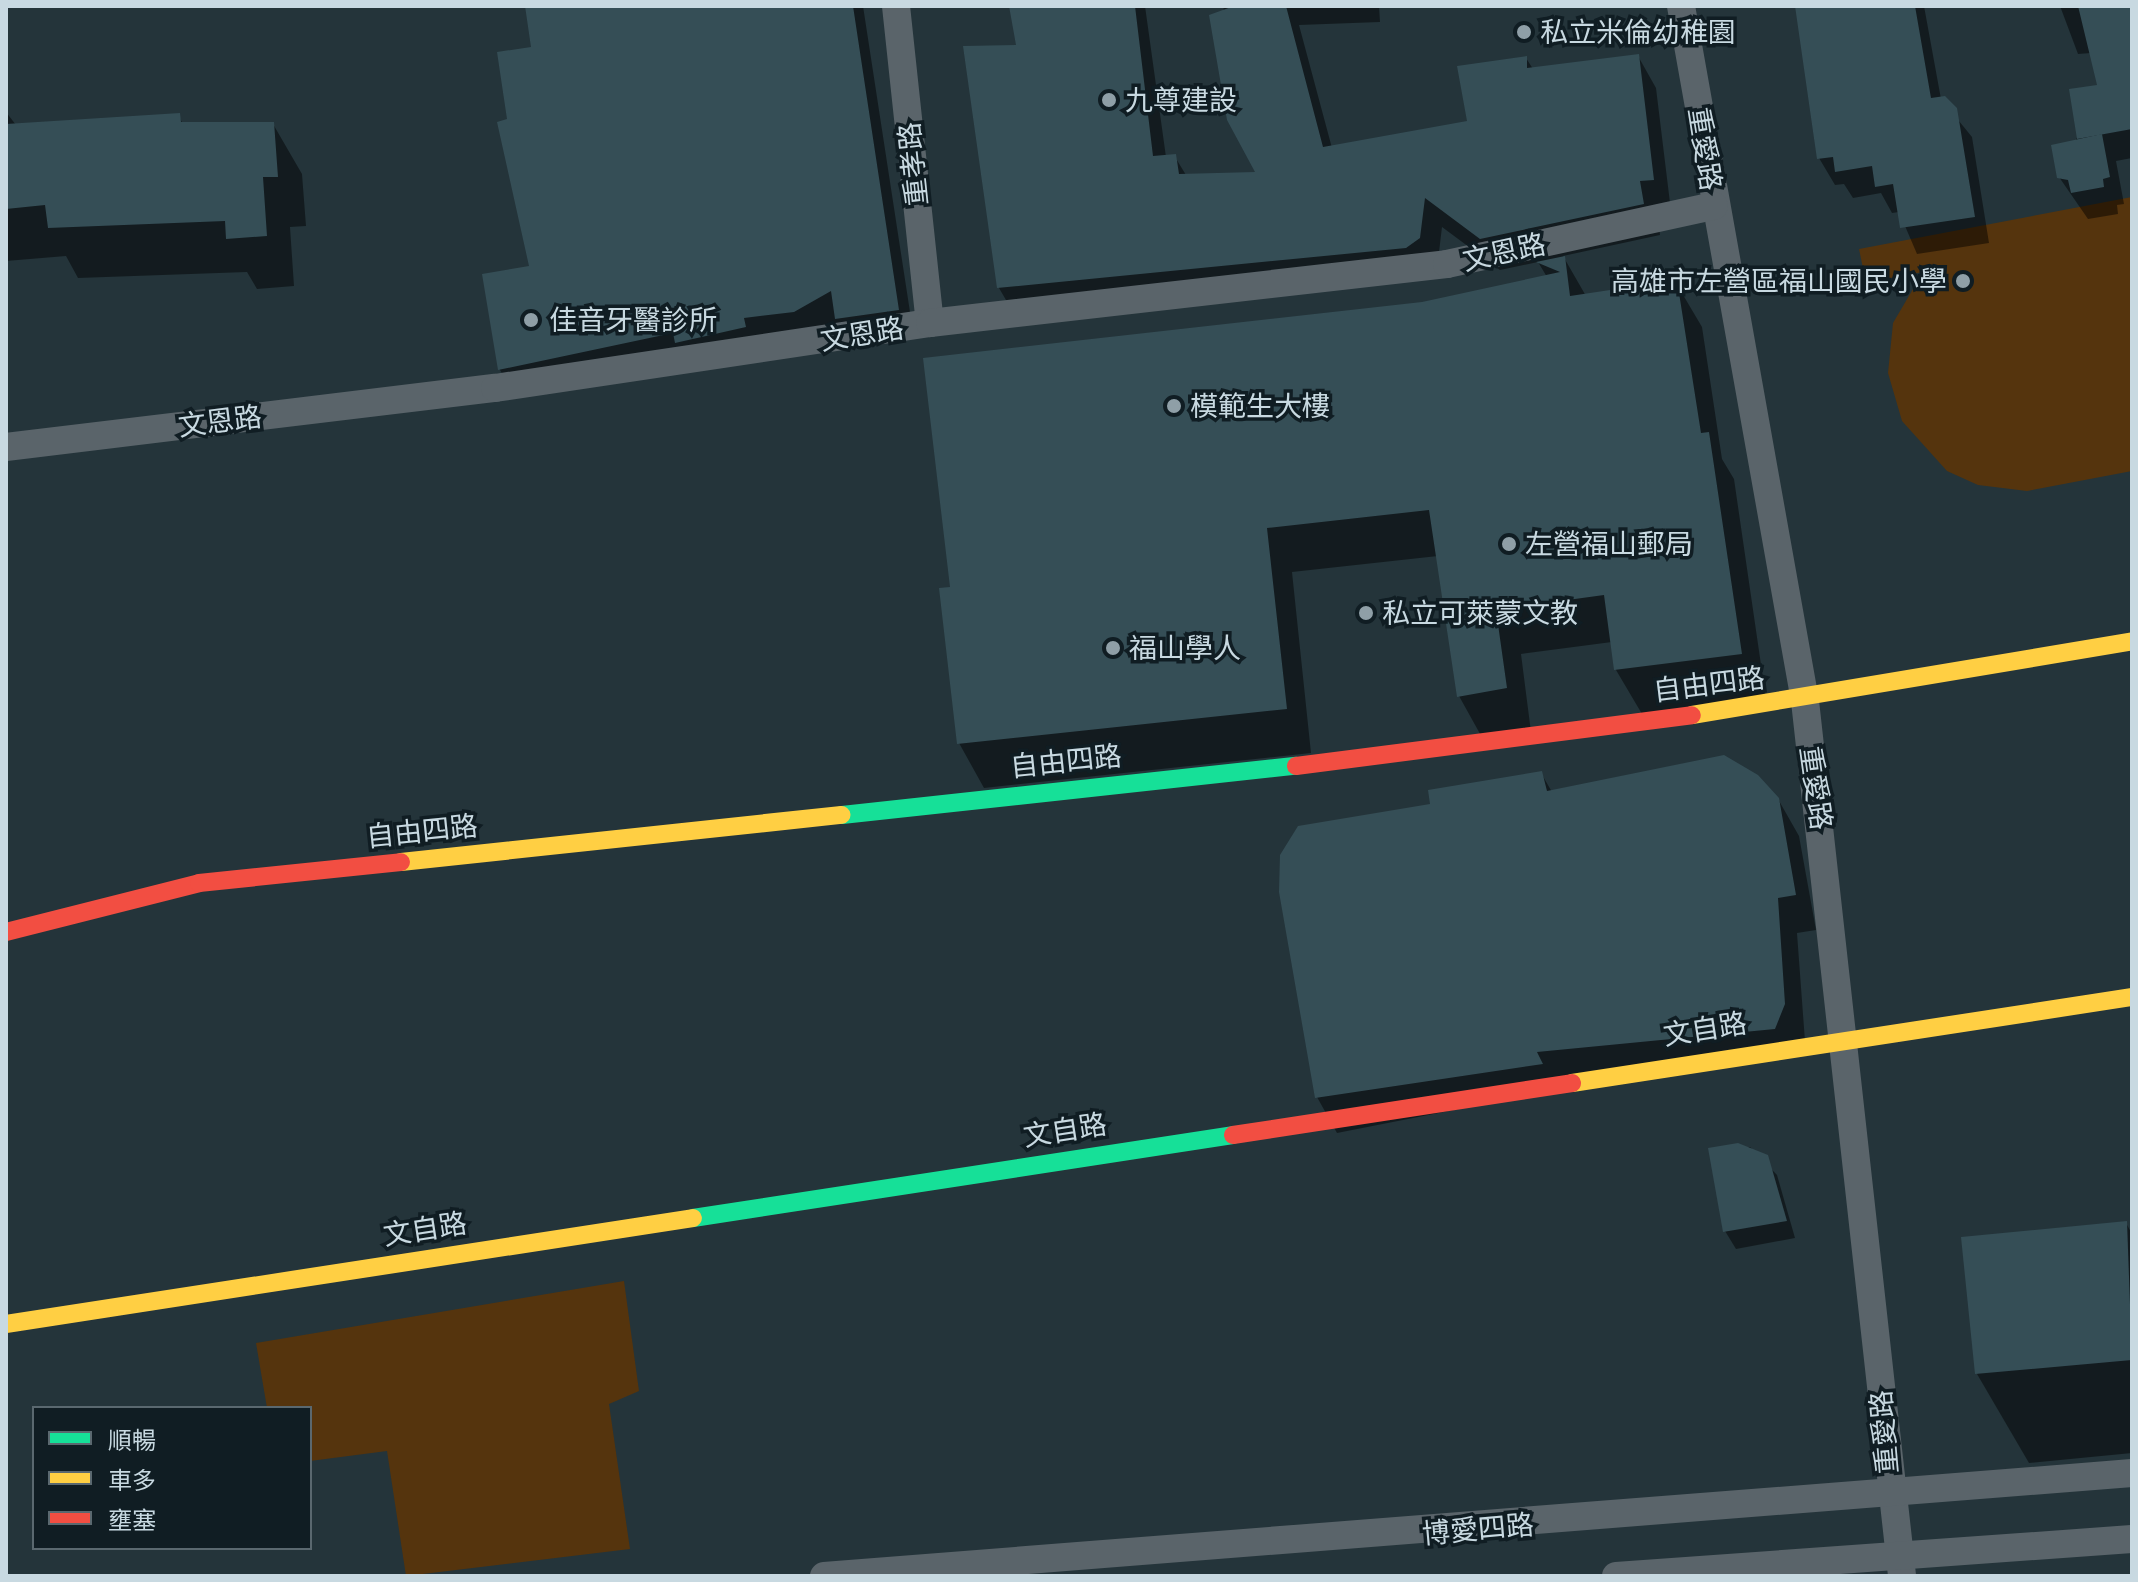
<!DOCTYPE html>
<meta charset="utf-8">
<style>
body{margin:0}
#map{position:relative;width:2138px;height:1582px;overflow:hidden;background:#24343a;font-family:Ubuntu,"Noto Sans TC",sans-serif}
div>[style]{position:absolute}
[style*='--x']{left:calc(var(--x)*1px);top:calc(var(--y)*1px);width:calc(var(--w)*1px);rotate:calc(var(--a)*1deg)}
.green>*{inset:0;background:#55340d}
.shadow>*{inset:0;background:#0007}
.building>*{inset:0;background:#354e56}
.street>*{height:28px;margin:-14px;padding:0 14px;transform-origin:14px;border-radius:14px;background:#5a646a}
.fast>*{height:18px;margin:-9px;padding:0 9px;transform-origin:9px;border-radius:9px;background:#16e098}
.slow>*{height:18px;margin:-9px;padding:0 9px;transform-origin:9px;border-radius:9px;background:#ffcf43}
.jam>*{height:18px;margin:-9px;padding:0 9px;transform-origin:9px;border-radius:9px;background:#f24e42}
.dots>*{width:22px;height:22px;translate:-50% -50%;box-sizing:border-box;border:4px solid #101d23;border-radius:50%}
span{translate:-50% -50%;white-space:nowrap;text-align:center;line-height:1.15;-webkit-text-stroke:7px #101d23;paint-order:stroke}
.poi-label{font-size:28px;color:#c8d9e1}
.left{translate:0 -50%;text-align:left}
.right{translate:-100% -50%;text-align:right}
.street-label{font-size:28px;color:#c8d9e1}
.frame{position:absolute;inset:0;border:8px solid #c8d9e1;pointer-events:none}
.legend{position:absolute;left:32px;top:1406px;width:280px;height:144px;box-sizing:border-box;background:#101d23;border:2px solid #5a686f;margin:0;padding:10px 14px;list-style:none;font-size:24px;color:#c8d9e1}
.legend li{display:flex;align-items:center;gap:16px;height:40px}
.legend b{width:40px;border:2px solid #5a686f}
</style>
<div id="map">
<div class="green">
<i style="clip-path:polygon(2132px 197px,2132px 471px,2027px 491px,1978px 485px,1947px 471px,1902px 421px,1888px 373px,1893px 323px,1923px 272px,1866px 283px,1859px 249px)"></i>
<i style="clip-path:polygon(624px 1281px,639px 1391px,609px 1404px,630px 1549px,406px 1576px,387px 1451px,310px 1461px,310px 1408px,267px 1408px,256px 1343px)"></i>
</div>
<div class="shadow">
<i style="clip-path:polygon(527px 6px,863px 6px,914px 338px,516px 398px,500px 370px,484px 275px,531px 268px,509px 121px,534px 49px)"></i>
<i style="clip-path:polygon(1011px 6px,1145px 6px,1166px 157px,1175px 157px,1186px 175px,1259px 174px,1223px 6px,1379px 6px,1380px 22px,1299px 25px,1332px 148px,1470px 123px,1526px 58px,1533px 69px,1638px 56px,1656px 88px,1671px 211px,1657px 212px,1660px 235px,1563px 256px,1586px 296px,1676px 283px,1702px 327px,1722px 459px,1734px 479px,1766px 699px,1642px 714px,1616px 670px,1612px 642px,1521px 654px,1531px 732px,1484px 741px,1459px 696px,1438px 556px,1292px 572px,1311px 753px,984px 788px,959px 743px,953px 588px,1422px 304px,1547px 277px,1538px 262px,1500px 270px,1442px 227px,1437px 269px,1017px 319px,999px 288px,1018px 47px)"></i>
<i style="clip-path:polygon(1797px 6px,1924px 6px,1941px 99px,1972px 137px,1989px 243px,1917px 254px,1899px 212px,1892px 213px,1881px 193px,1853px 198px,1844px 184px,1835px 185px,1819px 158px)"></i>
<i style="clip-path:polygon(2060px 6px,2132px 6px,2132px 158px,2116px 161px,2124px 204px,2117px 205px,2118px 214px,2088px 219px,2059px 177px,2100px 87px,2091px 53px,2078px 54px)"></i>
<i style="clip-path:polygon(6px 112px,16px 125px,178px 115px,183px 124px,273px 124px,302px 174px,306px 226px,290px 227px,294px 286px,257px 289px,247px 272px,78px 278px,66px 256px,6px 261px)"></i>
<i style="clip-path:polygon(1541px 773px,1552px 792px,1778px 799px,1799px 836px,1816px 930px,1797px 933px,1805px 1041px,1337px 1133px,1317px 1097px,1432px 806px)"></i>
<i style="clip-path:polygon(1750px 1147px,1777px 1175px,1795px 1238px,1736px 1249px,1725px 1231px,1711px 1150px)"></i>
<i style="clip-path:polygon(2126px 1223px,2132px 1234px,2132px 1453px,2029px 1463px,1977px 1374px)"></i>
</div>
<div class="building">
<i style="clip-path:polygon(525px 6px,853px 6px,899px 310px,835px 319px,831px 291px,794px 312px,744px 318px,746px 327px,675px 343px,673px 333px,498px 370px,482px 274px,529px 266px,497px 122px,507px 119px,497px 52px,531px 47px)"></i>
<i style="clip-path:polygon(1009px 6px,1135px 6px,1153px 156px,1176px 154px,1179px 174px,1255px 172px,1227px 120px,1209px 15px,1234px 6px,1286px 6px,1323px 147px,1467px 121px,1457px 66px,1527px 56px,1527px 68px,1639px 54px,1654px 180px,1640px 181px,1644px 204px,1480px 239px,1425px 198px,1420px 238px,1406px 248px,997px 288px,963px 46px,1016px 45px)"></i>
<i style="clip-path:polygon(1795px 6px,1915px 6px,1931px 98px,1945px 96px,1957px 108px,1975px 217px,1900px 228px,1893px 184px,1875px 187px,1872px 166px,1835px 172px,1833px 157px,1817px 159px)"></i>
<i style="clip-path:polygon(2078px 6px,2132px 6px,2132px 129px,2077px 139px,2069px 89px,2097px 85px)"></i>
<i style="clip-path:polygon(180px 113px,181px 122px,274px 122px,278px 177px,263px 177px,267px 236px,226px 239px,225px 221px,48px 228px,45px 205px,6px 209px,6px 124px)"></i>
<i style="clip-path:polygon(2102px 134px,2110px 177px,2103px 179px,2104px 187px,2071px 193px,2068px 180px,2057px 178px,2051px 145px)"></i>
<i style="clip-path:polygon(1565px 256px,1570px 296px,1677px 280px,1701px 433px,1709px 432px,1742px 654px,1614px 670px,1604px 595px,1496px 610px,1507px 688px,1457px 697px,1429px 510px,1267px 528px,1287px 709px,957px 744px,939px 588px,950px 587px,923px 358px,1422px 302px,1560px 272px,1536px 262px)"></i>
<i style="clip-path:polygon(1724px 755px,1758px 775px,1779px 798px,1796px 895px,1778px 898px,1785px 1004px,1775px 1029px,1537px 1052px,1543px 1064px,1315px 1098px,1279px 892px,1280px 855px,1298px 826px,1430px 804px,1428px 790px,1542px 771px,1547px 791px)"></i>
<i style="clip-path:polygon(1738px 1143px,1768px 1155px,1787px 1221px,1723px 1232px,1708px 1148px)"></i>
<i style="clip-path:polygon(2127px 1221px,2132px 1360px,1975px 1374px,1961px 1237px)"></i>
</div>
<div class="street">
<i style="--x:896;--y:6;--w:319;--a:83.9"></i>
<i style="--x:1681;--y:6;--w:706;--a:79.88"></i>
<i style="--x:1805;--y:701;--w:880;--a:83.67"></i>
<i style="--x:6;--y:447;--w:493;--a:-6.9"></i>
<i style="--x:495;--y:388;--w:440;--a:-8.5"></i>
<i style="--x:930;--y:323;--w:520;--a:-6.51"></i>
<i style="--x:1447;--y:264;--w:273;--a:-12.3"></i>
<i style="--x:824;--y:1576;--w:1312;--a:-4.5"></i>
<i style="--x:1616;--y:1576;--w:517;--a:-4.1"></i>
</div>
<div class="fast">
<i style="--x:842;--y:815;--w:457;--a:-6.2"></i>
<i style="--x:693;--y:1218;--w:546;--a:-8.74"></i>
</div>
<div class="slow">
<i style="--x:1692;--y:715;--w:446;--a:-9.5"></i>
<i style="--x:401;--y:862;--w:443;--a:-6.1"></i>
<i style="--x:1572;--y:1083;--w:567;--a:-8.73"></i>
<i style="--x:6;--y:1324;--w:695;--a:-8.77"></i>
</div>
<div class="jam">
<i style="--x:1296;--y:766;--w:399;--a:-7.3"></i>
<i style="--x:6;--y:932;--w:199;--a:-14.2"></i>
<i style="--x:199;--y:883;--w:203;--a:-5.9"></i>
<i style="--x:1233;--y:1135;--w:343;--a:-8.7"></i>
</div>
<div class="dots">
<i style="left:1524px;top:32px;background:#8f9fa7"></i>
<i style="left:1109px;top:100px;background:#8f9fa7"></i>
<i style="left:1963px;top:281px;background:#8f9fa7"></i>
<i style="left:531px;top:320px;background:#8f9fa7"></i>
<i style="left:1174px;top:406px;background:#8f9fa7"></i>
<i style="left:1509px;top:544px;background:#8f9fa7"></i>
<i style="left:1366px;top:613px;background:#8f9fa7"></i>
<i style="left:1113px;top:648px;background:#8f9fa7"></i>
</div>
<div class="poi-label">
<span class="left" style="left:1540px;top:32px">私立米倫幼稚園</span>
<span class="left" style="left:1125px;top:100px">九尊建設</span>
<span class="right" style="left:1947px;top:281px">高雄市左營區福山國民小學</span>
<span class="left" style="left:549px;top:320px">佳音牙醫診所</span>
<span class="left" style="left:1190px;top:406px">模範生大樓</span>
<span class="left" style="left:1525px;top:544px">左營福山郵局</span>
<span class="left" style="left:1382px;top:613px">私立可萊蒙文教</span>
<span class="left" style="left:1129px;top:648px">福山學人</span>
</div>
<div class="street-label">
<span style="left:1705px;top:149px;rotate:81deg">重愛路</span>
<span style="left:913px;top:164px;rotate:-96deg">重孝路</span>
<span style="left:1504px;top:252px;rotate:-12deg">文恩路</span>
<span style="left:862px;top:334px;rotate:-9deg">文恩路</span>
<span style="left:220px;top:421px;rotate:-7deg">文恩路</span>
<span style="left:1709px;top:684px;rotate:-7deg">自由四路</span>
<span style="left:1066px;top:761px;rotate:-6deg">自由四路</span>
<span style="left:1816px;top:788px;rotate:82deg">重愛路</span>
<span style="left:422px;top:831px;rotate:-6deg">自由四路</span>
<span style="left:1705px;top:1029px;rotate:-9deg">文自路</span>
<span style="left:1065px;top:1130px;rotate:-9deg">文自路</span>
<span style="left:425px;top:1229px;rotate:-9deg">文自路</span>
<span style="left:1884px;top:1432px;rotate:-95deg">重愛路</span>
<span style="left:1478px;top:1529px;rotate:-5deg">博愛四路</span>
</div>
<div class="frame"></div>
<ul class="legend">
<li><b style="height:10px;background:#16e098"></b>順暢</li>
<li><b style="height:10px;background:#ffcf43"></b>車多</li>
<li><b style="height:10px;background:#f24e42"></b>壅塞</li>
</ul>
</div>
